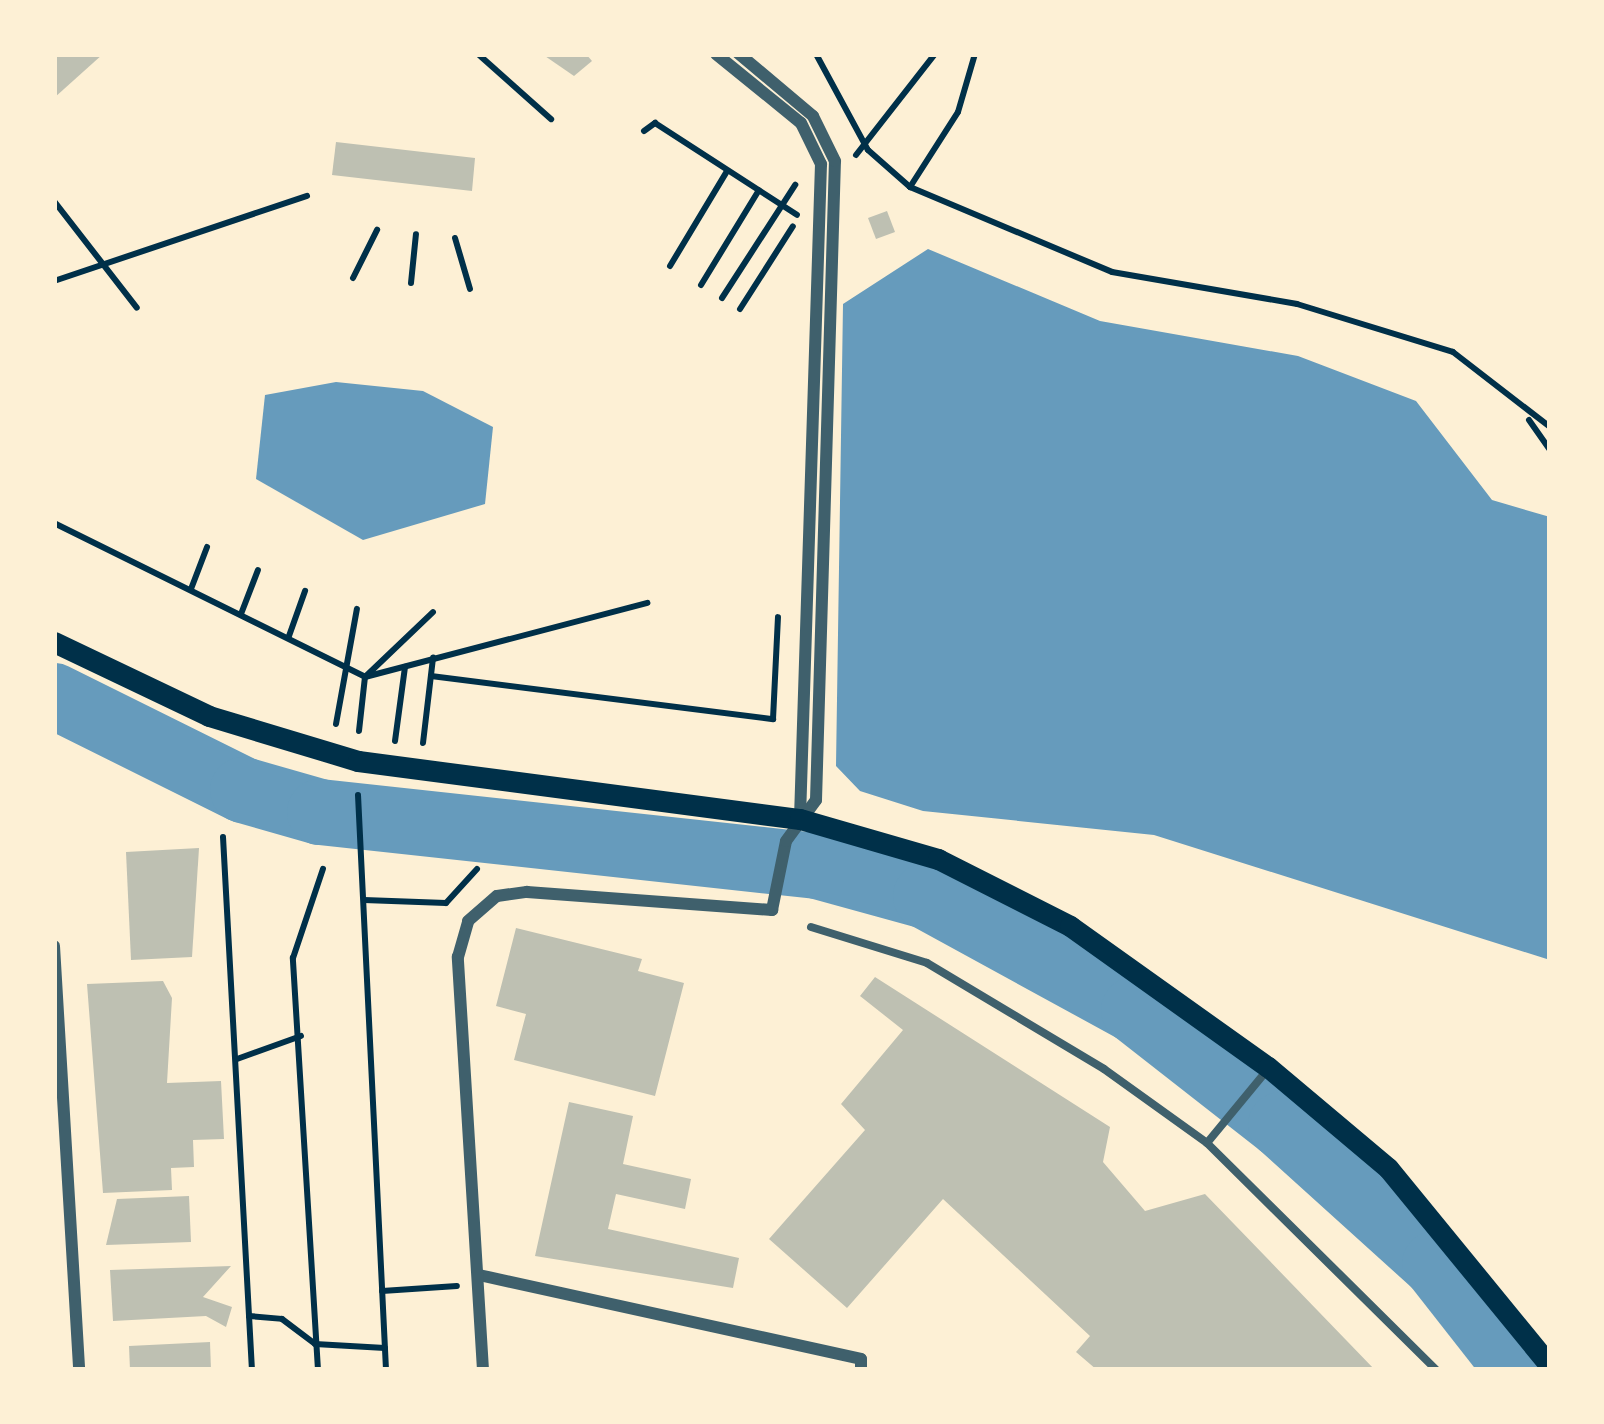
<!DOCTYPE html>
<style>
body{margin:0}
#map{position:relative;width:1604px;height:1424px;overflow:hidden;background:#fdf0d5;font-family:Rubik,sans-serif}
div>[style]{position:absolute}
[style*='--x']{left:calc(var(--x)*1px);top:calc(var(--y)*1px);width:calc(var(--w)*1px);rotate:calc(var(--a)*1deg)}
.water>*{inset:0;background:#669bbc}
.river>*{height:66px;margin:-33px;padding:0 33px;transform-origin:33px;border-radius:33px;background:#669bbc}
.building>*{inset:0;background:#bec0b2}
.path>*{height:6px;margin:-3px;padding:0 3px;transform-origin:3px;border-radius:3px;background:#003049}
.service>*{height:8px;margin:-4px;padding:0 4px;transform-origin:4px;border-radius:4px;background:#3f606c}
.minor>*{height:12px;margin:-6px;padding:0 6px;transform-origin:6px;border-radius:6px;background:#3f606c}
.secondary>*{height:21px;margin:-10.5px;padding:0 10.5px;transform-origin:10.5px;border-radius:10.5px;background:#003049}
span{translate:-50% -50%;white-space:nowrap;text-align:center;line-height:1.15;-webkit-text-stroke:9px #fdf0d5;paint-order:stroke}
.frame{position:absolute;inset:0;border:57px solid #fdf0d5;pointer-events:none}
</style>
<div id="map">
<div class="water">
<i style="clip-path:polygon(928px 249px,1100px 321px,1298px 356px,1416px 401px,1492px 500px,1550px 517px,1550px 960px,1154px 835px,923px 811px,860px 791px,836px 766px,843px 304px)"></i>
<i style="clip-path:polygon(336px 382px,423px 391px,493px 427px,485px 504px,363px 540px,256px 479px,265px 395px)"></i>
</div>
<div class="river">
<i style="--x:54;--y:696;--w:211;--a:26.4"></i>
<i style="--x:243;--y:790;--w:80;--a:15.9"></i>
<i style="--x:320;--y:812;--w:500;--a:6.2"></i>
<i style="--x:817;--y:866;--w:113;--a:15.4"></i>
<i style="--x:926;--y:896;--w:237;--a:28.7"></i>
<i style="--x:1134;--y:1010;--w:187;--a:38"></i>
<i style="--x:1281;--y:1125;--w:207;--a:42.1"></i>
<i style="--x:1435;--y:1264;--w:135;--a:51.9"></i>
</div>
<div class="building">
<i style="clip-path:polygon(54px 54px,103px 54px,54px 98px)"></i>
<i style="clip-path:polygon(542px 54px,586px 54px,592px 61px,574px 76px)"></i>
<i style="clip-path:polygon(336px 142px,475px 158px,472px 191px,332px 175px)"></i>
<i style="clip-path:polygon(887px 211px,895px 232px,876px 239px,868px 218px)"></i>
<i style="clip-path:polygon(199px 848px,192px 957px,131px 960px,126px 852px)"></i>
<i style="clip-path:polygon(516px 928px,642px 959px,638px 971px,684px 983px,655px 1096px,514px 1060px,526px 1014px,496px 1006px)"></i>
<i style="clip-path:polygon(875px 977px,1110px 1127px,1103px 1162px,1145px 1211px,1205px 1194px,1375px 1370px,1097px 1370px,1076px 1352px,1090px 1336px,943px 1199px,847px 1308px,769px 1239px,865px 1130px,841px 1104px,903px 1030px,860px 996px)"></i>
<i style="clip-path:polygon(163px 981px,172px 998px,167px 1083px,221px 1081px,224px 1139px,193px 1140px,194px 1167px,171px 1168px,172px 1190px,103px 1193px,87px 984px)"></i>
<i style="clip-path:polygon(569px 1102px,633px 1116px,623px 1164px,691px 1179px,685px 1209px,616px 1194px,608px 1229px,739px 1258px,733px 1288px,535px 1256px)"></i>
<i style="clip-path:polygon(189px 1196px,191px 1242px,106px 1245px,117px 1199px)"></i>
<i style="clip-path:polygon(231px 1266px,203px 1297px,232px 1307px,226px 1327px,206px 1316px,113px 1321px,110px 1270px)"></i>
<i style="clip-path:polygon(210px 1342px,211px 1370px,130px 1370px,129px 1346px)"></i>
</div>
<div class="path">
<i style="--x:478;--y:54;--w:98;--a:41.7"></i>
<i style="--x:816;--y:54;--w:109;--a:61.6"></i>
<i style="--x:868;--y:150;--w:56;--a:41.4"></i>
<i style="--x:910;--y:187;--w:219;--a:22.8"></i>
<i style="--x:1112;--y:272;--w:188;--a:9.8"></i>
<i style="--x:1297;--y:304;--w:163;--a:17.1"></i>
<i style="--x:1453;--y:352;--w:123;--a:37.7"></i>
<i style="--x:644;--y:131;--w:14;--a:-36"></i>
<i style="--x:655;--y:123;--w:169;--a:32.9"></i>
<i style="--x:856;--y:155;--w:128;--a:-52"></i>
<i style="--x:910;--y:187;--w:89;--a:-57.4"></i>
<i style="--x:958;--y:112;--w:60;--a:-73.7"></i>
<i style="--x:54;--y:201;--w:135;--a:52.2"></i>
<i style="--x:455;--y:238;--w:53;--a:73.6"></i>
<i style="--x:670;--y:266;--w:111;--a:-59"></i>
<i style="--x:353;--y:278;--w:54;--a:-63.4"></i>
<i style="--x:54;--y:281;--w:267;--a:-18.6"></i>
<i style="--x:411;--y:283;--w:49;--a:-84.2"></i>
<i style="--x:701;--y:285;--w:111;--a:-58.6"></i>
<i style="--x:722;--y:298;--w:135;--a:-57.1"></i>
<i style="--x:740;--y:309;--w:98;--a:-57.4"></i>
<i style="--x:1529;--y:420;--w:37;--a:55"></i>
<i style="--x:54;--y:523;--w:347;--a:26.3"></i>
<i style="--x:365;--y:677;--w:292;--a:-14.7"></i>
<i style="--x:191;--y:589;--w:45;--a:-69.1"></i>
<i style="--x:241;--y:614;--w:47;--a:-68.9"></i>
<i style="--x:289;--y:636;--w:48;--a:-70.4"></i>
<i style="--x:431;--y:676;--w:345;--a:7.2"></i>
<i style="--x:773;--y:719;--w:102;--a:-87.2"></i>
<i style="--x:336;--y:724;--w:117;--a:-79.7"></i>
<i style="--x:359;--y:731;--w:54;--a:-83.7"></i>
<i style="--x:365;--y:677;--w:94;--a:-43.7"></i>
<i style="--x:395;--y:741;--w:75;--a:-82.3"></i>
<i style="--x:423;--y:743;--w:86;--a:-83.3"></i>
<i style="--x:358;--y:795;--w:576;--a:87.21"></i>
<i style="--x:223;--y:837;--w:534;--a:86.89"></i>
<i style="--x:364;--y:900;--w:82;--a:2.1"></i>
<i style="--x:446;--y:903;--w:46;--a:-47.6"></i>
<i style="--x:237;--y:1059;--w:68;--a:-19.8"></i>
<i style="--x:382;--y:1291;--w:75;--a:-3.8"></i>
<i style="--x:249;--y:1316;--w:33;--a:5"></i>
<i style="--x:282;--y:1319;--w:41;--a:37.1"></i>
<i style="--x:315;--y:1344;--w:70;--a:3.3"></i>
<i style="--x:318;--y:1370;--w:413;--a:-93.5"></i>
<i style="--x:293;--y:958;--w:94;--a:-71.4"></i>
</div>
<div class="service">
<i style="--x:811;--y:927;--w:121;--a:17.2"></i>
<i style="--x:927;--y:963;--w:206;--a:30.9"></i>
<i style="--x:1104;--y:1069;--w:127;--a:35.7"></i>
<i style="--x:1207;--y:1143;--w:322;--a:44.7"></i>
<i style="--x:1207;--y:1143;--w:96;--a:-50.5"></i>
</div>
<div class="minor">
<i style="--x:716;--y:54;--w:109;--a:39.1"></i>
<i style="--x:801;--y:123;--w:46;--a:64"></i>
<i style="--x:821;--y:164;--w:654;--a:91.84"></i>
<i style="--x:54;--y:946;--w:425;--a:86.6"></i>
<i style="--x:479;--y:1275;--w:391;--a:12.4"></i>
<i style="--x:861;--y:1359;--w:11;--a:90"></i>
<i style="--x:483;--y:1370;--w:414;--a:-93.5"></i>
<i style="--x:458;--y:957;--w:37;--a:-74"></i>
<i style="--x:468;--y:921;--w:38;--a:-41"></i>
<i style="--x:497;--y:896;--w:30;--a:-8"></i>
<i style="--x:527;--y:892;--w:246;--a:4.2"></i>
<i style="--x:772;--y:910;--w:70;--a:-78.5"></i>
<i style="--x:786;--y:841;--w:51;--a:-53.8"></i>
<i style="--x:816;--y:800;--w:639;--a:-88.3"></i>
<i style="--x:835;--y:161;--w:50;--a:-116.1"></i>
<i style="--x:813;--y:116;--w:97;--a:-140"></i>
</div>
<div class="secondary">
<i style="--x:54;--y:642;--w:172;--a:25.5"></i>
<i style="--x:209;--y:716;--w:156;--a:16.8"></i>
<i style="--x:358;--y:761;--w:446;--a:7.5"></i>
<i style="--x:800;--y:819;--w:144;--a:16.2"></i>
<i style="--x:938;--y:859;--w:148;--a:26.9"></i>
<i style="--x:1070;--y:926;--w:243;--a:35.5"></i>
<i style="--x:1268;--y:1067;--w:157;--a:40.1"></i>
<i style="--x:1388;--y:1168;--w:256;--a:50.7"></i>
</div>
<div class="frame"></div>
</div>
